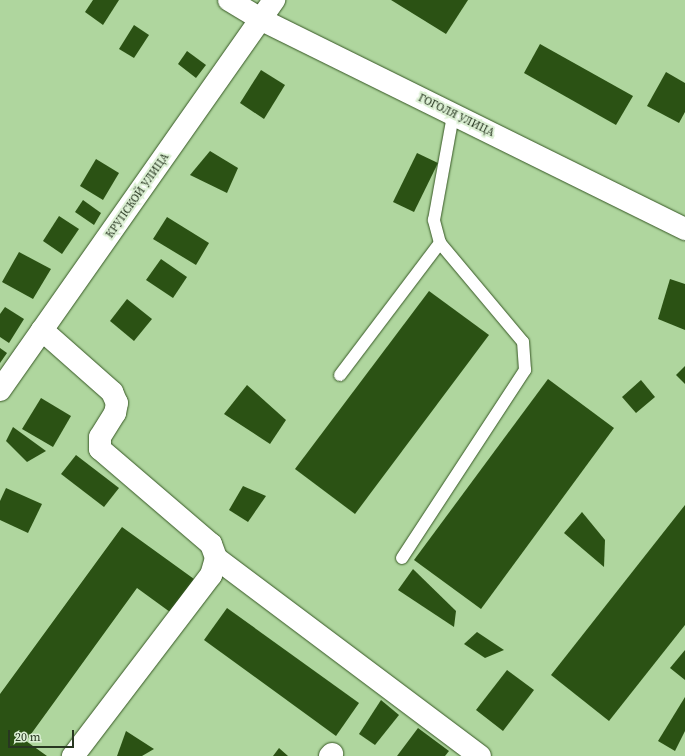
<!DOCTYPE html>
<meta charset="utf-8">
<style>
body{margin:0}
#map{position:relative;width:685px;height:756px;overflow:hidden;background:#afd69e;font-family:"Source Serif 4",serif}
div>[style]{position:absolute}
[style*='--x']{left:calc(var(--x)*1px);top:calc(var(--y)*1px);width:calc(var(--w)*1px);rotate:calc(var(--a)*1deg)}
.building>*{inset:0;background:#2b5214}
.roads{filter:drop-shadow(0 0 1px #365724) drop-shadow(0 0 1px #365724)}
.service>*{height:12px;margin:-6px;padding:0 6px;transform-origin:6px;border-radius:6px;background:#fff}
.minor>*{height:22px;margin:-11px;padding:0 11px;transform-origin:11px;border-radius:11px;background:#fff}
span{translate:-50% -50%;white-space:nowrap;text-align:center;line-height:1.15;-webkit-text-stroke:4px #dcf0d4;paint-order:stroke}
.street-label{font-size:11px;color:#283721}
.scale{position:absolute;left:8px;top:730px;width:66px;height:18px;box-sizing:border-box;border:2px solid #283721;border-top:0;padding-left:5px;font-size:12px;line-height:14px;white-space:nowrap;color:#283721;-webkit-text-stroke:3px #dcf0d4;paint-order:stroke}
</style>
<div id="map">
<div class="building">
<i style="clip-path:polygon(93px 0,119px 0,103px 25px,85px 12px)"></i>
<i style="clip-path:polygon(391px 0,468px 0,446px 34px)"></i>
<i style="clip-path:polygon(134px 25px,149px 35px,134px 58px,119px 49px)"></i>
<i style="clip-path:polygon(540px 44px,633px 96px,616px 125px,524px 73px)"></i>
<i style="clip-path:polygon(187px 51px,206px 65px,196px 78px,178px 64px)"></i>
<i style="clip-path:polygon(261px 70px,285px 85px,264px 119px,240px 103px)"></i>
<i style="clip-path:polygon(666px 72px,685px 83px,685px 112px,679px 123px,647px 106px)"></i>
<i style="clip-path:polygon(210px 151px,238px 168px,227px 193px,190px 175px)"></i>
<i style="clip-path:polygon(417px 153px,438px 163px,414px 212px,393px 202px)"></i>
<i style="clip-path:polygon(96px 159px,119px 173px,103px 200px,80px 186px)"></i>
<i style="clip-path:polygon(83px 200px,101px 213px,94px 225px,75px 212px)"></i>
<i style="clip-path:polygon(59px 216px,79px 229px,62px 254px,43px 241px)"></i>
<i style="clip-path:polygon(167px 217px,209px 243px,196px 265px,153px 239px)"></i>
<i style="clip-path:polygon(19px 252px,51px 269px,33px 299px,2px 282px)"></i>
<i style="clip-path:polygon(161px 259px,187px 277px,173px 298px,146px 280px)"></i>
<i style="clip-path:polygon(670px 279px,685px 284px,685px 330px,658px 319px)"></i>
<i style="clip-path:polygon(429px 291px,489px 335px,355px 514px,295px 469px)"></i>
<i style="clip-path:polygon(127px 299px,152px 319px,134px 341px,110px 321px)"></i>
<i style="clip-path:polygon(5px 307px,24px 319px,9px 343px,0 337px,0 314px)"></i>
<i style="clip-path:polygon(0 348px,7px 353px,0 363px)"></i>
<i style="clip-path:polygon(685px 366px,685px 384px,676px 375px)"></i>
<i style="clip-path:polygon(548px 379px,614px 428px,481px 609px,414px 560px)"></i>
<i style="clip-path:polygon(641px 380px,655px 397px,636px 413px,622px 397px)"></i>
<i style="clip-path:polygon(247px 385px,286px 420px,270px 444px,224px 414px)"></i>
<i style="clip-path:polygon(41px 398px,71px 416px,53px 447px,22px 429px)"></i>
<i style="clip-path:polygon(13px 427px,46px 451px,27px 462px,6px 441px)"></i>
<i style="clip-path:polygon(76px 455px,119px 488px,104px 507px,61px 474px)"></i>
<i style="clip-path:polygon(243px 486px,266px 496px,248px 522px,229px 510px)"></i>
<i style="clip-path:polygon(6px 488px,42px 504px,28px 533px,0 520px,0 501px)"></i>
<i style="clip-path:polygon(685px 505px,685px 625px,609px 721px,551px 675px)"></i>
<i style="clip-path:polygon(582px 512px,605px 540px,604px 567px,564px 533px)"></i>
<i style="clip-path:polygon(122px 527px,194px 579px,170px 612px,137px 588px,26px 741px,47px 756px,0 756px,0 694px)"></i>
<i style="clip-path:polygon(413px 569px,456px 611px,454px 627px,398px 590px)"></i>
<i style="clip-path:polygon(227px 608px,359px 703px,336px 736px,204px 640px)"></i>
<i style="clip-path:polygon(477px 632px,504px 650px,485px 658px,464px 644px)"></i>
<i style="clip-path:polygon(685px 650px,685px 680px,670px 668px)"></i>
<i style="clip-path:polygon(507px 670px,534px 690px,503px 731px,476px 710px)"></i>
<i style="clip-path:polygon(685px 697px,685px 731px,675px 751px,658px 741px)"></i>
<i style="clip-path:polygon(381px 700px,399px 715px,375px 745px,359px 734px)"></i>
<i style="clip-path:polygon(418px 728px,449px 751px,445px 756px,397px 756px)"></i>
<i style="clip-path:polygon(126px 731px,154px 749px,142px 756px,117px 756px)"></i>
<i style="clip-path:polygon(279px 748px,288px 756px,273px 756px)"></i>
</div>
<div class="roads">
<div class="service">
<i style="--x:340;--y:375;--w:166;--a:-52.9"></i>
<i style="--x:402;--y:558;--w:225;--a:-56.8"></i>
<i style="--x:525;--y:370;--w:28;--a:-94"></i>
<i style="--x:523;--y:342;--w:129;--a:-130"></i>
<i style="--x:440;--y:243;--w:24;--a:-105"></i>
<i style="--x:434;--y:220;--w:107;--a:-79.7"></i>
</div>
<div class="minor">
<i style="--x:229;--y:0;--w:39;--a:31"></i>
<i style="--x:262;--y:20;--w:472;--a:26.3"></i>
<i style="--x:42;--y:330;--w:94;--a:41.5"></i>
<i style="--x:112;--y:392;--w:12;--a:66"></i>
<i style="--x:117;--y:403;--w:10;--a:101"></i>
<i style="--x:115;--y:413;--w:28;--a:122"></i>
<i style="--x:100;--y:437;--w:12;--a:90"></i>
<i style="--x:100;--y:449;--w:146;--a:40.6"></i>
<i style="--x:211;--y:544;--w:15;--a:70"></i>
<i style="--x:216;--y:558;--w:18;--a:106"></i>
<i style="--x:211;--y:575;--w:228;--a:127.3"></i>
<i style="--x:0;--y:390;--w:477;--a:-54.9"></i>
<i style="--x:216;--y:558;--w:330;--a:36.9"></i>
<i style="--x:330;--y:756;--w:3;--a:-45"></i>
</div>
</div>
<div class="street-label">
<span style="left:456px;top:116px;rotate:26deg">ГОГОЛЯ УЛИЦА</span>
<span style="left:138px;top:196px;rotate:-55deg">КРУПСКОЙ УЛИЦА</span>
</div>
<div class="scale">20 m</div>
</div>
